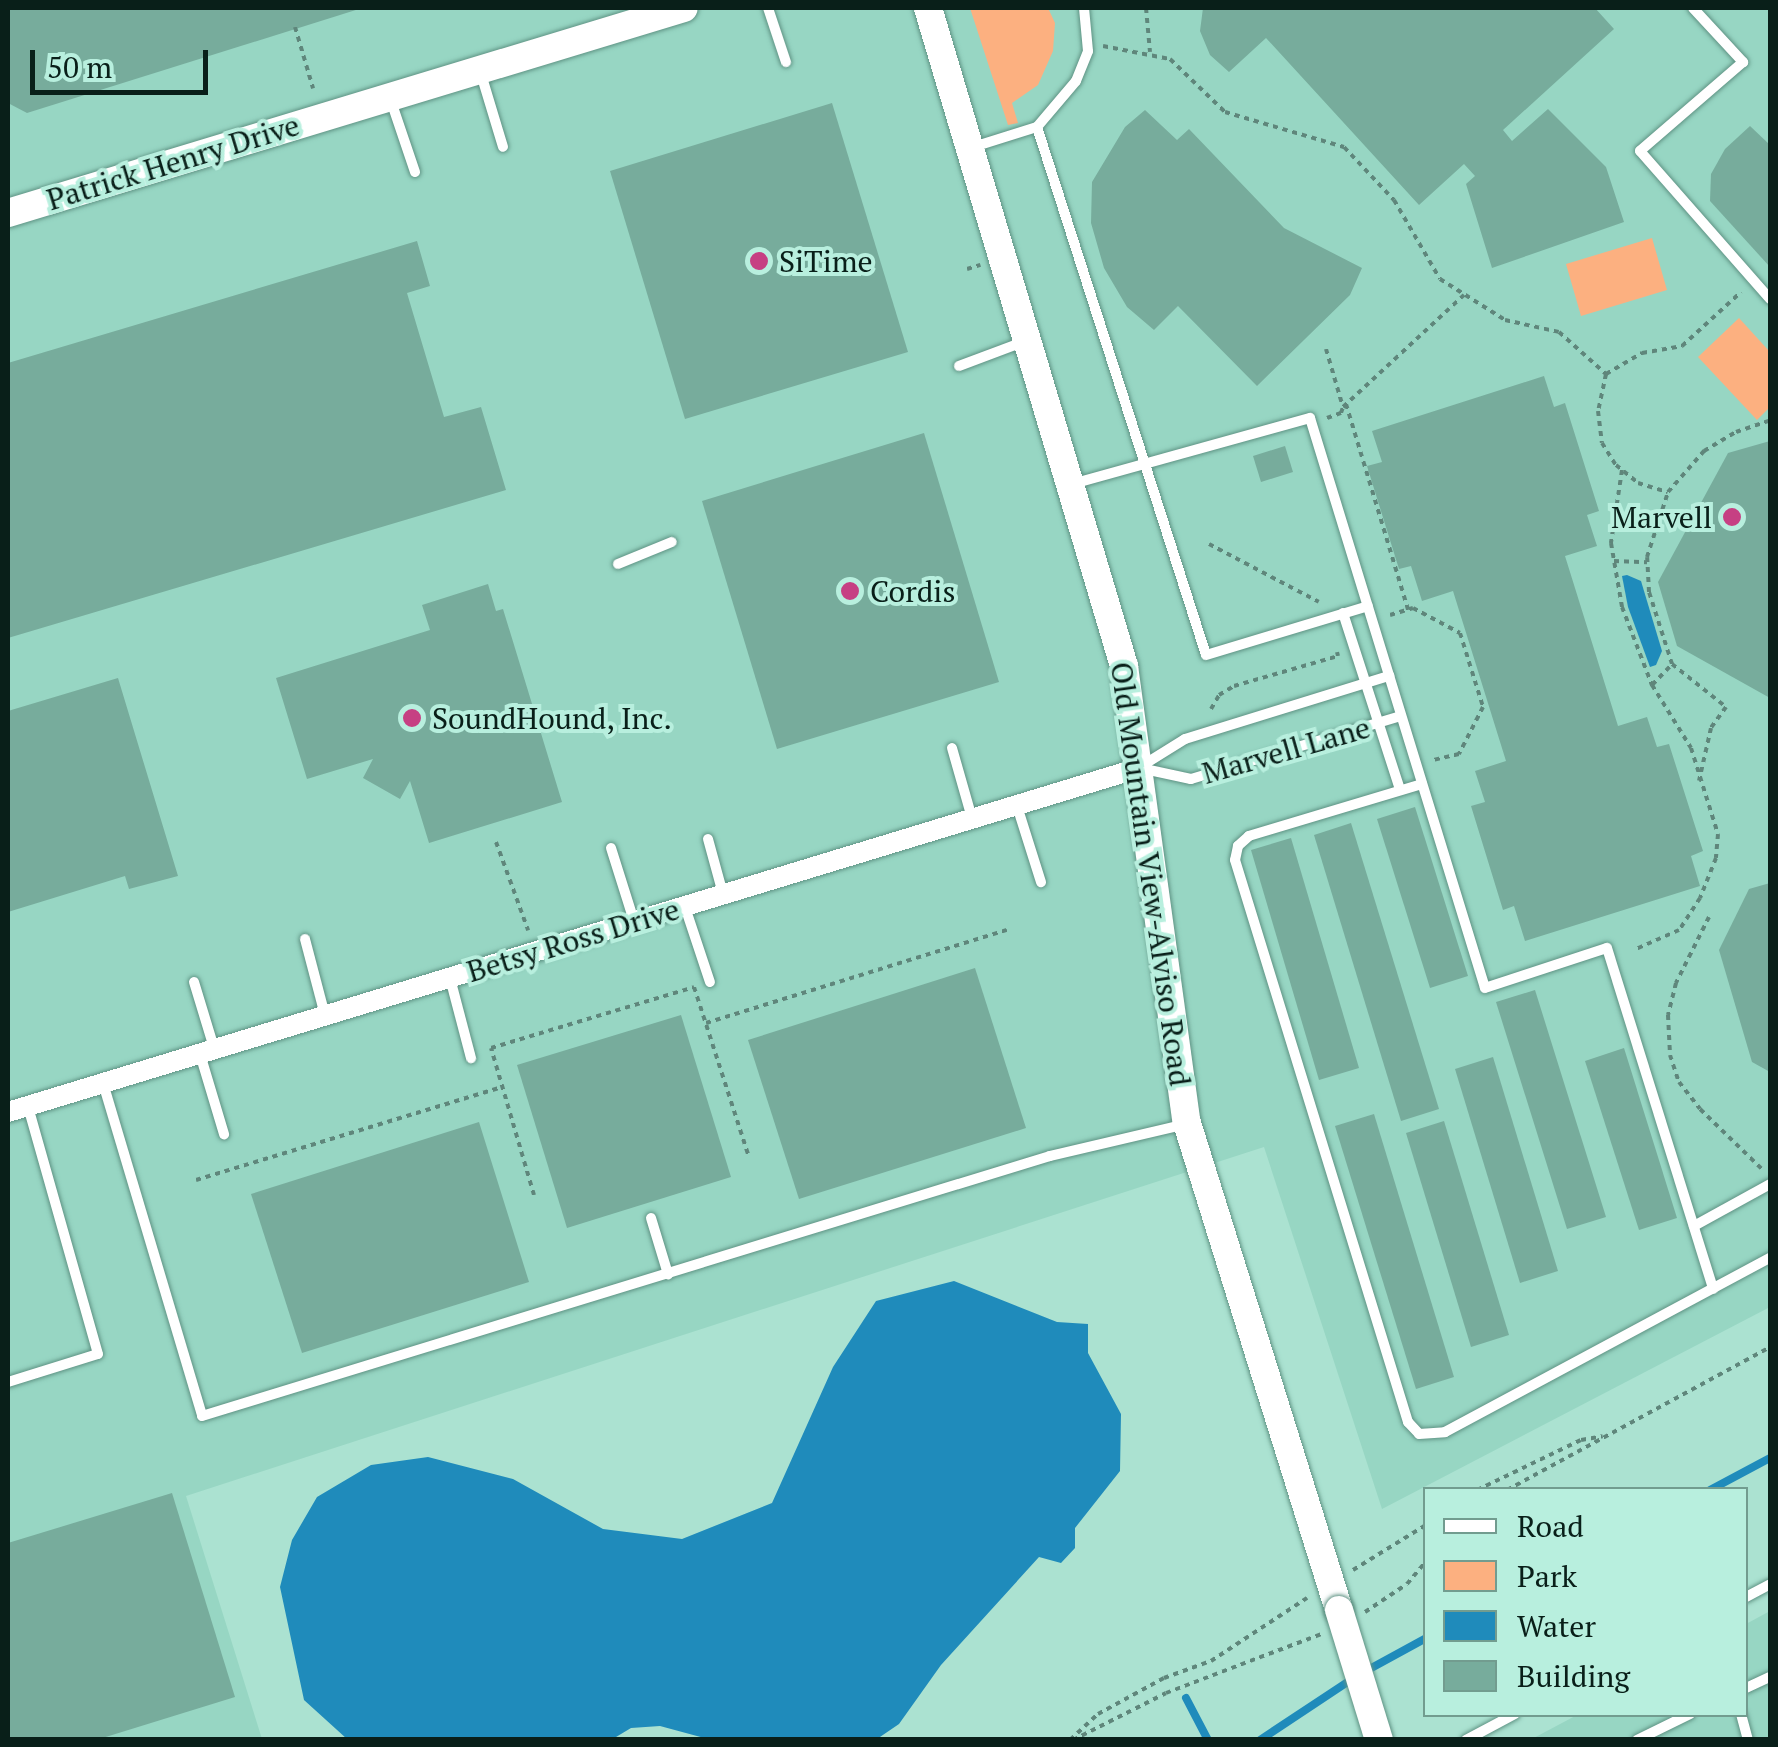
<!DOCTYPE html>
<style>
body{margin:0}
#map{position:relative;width:1778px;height:1747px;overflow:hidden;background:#abe2d1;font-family:"PT Serif",serif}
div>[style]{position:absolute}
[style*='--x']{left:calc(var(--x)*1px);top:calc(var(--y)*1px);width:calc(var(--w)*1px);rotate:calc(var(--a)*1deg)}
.built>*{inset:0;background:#97d6c3}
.green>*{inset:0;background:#fcb080}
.water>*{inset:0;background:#1f8bbb}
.stream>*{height:8px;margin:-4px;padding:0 4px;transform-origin:4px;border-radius:4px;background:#1f8bbb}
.building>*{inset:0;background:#77ac9c}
.path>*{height:4px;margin-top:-2px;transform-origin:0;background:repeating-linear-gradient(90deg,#5f867b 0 5px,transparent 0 10px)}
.roads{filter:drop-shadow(0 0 2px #5f9384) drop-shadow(0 0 2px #5f9384)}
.lane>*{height:10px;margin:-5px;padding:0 5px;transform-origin:5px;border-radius:5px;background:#fff}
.street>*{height:20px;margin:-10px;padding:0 10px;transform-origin:10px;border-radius:10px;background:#fff}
.secondary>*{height:28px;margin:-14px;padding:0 14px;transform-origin:14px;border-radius:14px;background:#fff}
.bridges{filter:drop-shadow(0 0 2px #5f9384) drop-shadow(0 0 2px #5f9384)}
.secondary-bridge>*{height:28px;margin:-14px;padding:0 14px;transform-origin:14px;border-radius:14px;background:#fff}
.dots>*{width:28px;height:28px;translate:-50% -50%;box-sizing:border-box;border:5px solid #b8efde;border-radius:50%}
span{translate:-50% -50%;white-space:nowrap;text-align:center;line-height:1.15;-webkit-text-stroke:8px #b8efde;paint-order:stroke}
.street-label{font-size:30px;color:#091f19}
.poi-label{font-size:30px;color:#091f19}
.left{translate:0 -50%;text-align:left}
.right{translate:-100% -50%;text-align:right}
.frame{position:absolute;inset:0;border:10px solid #091f19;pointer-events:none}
.legend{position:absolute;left:1423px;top:1487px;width:325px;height:230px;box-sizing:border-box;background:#b8efde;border:2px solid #729c8f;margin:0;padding:12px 18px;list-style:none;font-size:30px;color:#091f19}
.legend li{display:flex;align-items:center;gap:20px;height:50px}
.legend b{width:50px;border:2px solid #729c8f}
.scale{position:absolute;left:30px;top:50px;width:178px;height:45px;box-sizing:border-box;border:5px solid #091f19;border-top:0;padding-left:12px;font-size:30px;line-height:35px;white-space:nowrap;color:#091f19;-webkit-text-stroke:8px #b8efde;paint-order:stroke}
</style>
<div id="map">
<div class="built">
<i style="clip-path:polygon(8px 8px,1770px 8px,1770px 1307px,1382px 1509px,1264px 1147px,186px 1496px,262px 1739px,8px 1740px)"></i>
<i style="clip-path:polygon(1770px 1611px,1770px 1739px,1530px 1740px,1577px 1715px,1746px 1714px,1746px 1624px)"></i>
</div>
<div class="green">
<i style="clip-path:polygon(970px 8px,1048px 8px,1055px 23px,1053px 51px,1038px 85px,1012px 103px,1018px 123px,1008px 125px)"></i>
<i style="clip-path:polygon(1652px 238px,1667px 290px,1581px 316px,1566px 264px)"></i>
<i style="clip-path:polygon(1739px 318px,1770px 352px,1770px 407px,1757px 420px,1698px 357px)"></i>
</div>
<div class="water">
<i style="clip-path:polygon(1627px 575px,1641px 581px,1662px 651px,1656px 665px,1650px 667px,1628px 607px,1622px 576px)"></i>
<i style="clip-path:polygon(954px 1281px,1057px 1322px,1088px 1324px,1088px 1353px,1121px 1414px,1120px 1471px,1075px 1528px,1075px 1548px,1061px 1563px,1039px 1557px,941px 1665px,899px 1724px,877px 1739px,708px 1739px,660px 1726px,631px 1728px,611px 1740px,347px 1739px,304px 1700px,280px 1587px,292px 1540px,317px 1497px,371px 1465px,428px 1457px,513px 1479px,603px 1529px,682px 1539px,772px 1503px,833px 1367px,876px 1301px)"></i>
</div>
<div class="stream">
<i style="--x:1710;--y:1490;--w:68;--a:-28.1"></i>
<i style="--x:1364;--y:1672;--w:71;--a:-28.7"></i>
<i style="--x:1186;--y:1698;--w:47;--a:62.4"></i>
<i style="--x:1260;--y:1740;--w:110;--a:-33.5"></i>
</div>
<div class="building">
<i style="clip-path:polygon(8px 8px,358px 8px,359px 9px,27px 113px,8px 103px)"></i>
<i style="clip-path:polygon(1203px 8px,1595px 8px,1614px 29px,1503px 130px,1512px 141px,1548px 109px,1606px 167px,1624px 222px,1492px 268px,1466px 184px,1475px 176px,1464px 164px,1419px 205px,1266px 38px,1229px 72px,1210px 55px,1200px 31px)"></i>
<i style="clip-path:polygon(832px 103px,908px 352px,685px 419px,610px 171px)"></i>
<i style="clip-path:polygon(1145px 110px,1177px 140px,1189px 129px,1284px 228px,1362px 268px,1350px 295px,1257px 386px,1178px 306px,1154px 330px,1127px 307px,1104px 268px,1091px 223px,1092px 182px,1125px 127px)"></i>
<i style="clip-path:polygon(1750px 126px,1770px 145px,1770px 267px,1710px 201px,1711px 174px,1725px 149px)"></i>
<i style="clip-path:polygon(417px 241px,430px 286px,407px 293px,444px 417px,481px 407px,506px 490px,8px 638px,8px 363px)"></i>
<i style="clip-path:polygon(1544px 376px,1554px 407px,1565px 403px,1599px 511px,1587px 515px,1597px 546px,1565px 556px,1618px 726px,1647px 717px,1657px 747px,1669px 744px,1703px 851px,1691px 856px,1700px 886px,1525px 941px,1514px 906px,1503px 910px,1471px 806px,1485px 802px,1475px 771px,1506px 761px,1453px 591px,1422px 601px,1411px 566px,1399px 569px,1367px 466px,1382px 462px,1372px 431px)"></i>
<i style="clip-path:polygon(924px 433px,999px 682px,777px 749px,702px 501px)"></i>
<i style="clip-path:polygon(1770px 441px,1770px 698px,1677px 646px,1658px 582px,1728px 453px)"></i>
<i style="clip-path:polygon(1285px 446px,1293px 472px,1261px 482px,1253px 456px)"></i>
<i style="clip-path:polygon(488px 584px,496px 611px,503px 609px,562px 802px,429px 843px,410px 781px,400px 799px,363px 778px,373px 759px,307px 779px,276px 678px,430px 630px,422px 605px)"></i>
<i style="clip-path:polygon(118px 678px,178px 876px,129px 889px,125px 876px,8px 912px,8px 711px)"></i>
<i style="clip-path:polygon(1415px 807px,1468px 976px,1430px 988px,1377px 819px)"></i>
<i style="clip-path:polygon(1351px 823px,1439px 1109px,1401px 1121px,1314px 835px)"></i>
<i style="clip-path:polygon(1291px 838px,1359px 1068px,1319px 1080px,1251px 850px)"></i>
<i style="clip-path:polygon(1770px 883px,1770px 1072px,1752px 1062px,1719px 950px,1749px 889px)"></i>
<i style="clip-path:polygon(975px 968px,1026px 1128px,799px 1199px,748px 1040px)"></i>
<i style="clip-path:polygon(1535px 990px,1606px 1217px,1567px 1229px,1496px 1002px)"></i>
<i style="clip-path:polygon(681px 1015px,731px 1177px,567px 1228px,517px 1065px)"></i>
<i style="clip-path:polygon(1624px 1048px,1677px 1218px,1639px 1230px,1585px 1061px)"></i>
<i style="clip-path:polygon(1493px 1057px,1558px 1271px,1520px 1283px,1455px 1069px)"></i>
<i style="clip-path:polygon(1374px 1114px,1454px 1377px,1416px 1389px,1335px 1126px)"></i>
<i style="clip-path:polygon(1444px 1121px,1509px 1335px,1471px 1347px,1406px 1133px)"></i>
<i style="clip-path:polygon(479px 1122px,529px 1282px,302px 1353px,251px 1194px)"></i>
<i style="clip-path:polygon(172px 1493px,235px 1697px,96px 1740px,8px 1740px,8px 1543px)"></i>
</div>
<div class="path">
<i style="--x:1146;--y:8;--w:44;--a:84.8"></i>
<i style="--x:295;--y:27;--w:64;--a:73.6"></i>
<i style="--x:1103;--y:46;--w:68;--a:11"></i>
<i style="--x:1170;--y:59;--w:76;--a:43.9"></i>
<i style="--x:1225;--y:112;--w:124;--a:16.4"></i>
<i style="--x:1344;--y:147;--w:73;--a:46.7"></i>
<i style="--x:1394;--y:200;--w:91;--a:59.8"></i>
<i style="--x:1440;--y:279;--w:77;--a:32.2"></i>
<i style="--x:1505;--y:320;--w:55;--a:12.5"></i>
<i style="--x:1559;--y:332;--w:63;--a:41.8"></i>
<i style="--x:1606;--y:374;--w:42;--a:-30.3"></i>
<i style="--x:1642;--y:353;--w:41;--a:-9.9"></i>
<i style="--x:1682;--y:346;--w:80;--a:-42.5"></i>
<i style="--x:967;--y:269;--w:14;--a:-17"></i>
<i style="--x:1326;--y:349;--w:60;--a:73.7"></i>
<i style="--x:1343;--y:407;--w:165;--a:-42.8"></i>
<i style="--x:1606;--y:374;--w:38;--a:102"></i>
<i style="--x:1598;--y:411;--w:32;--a:83"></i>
<i style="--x:1602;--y:443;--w:26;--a:58"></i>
<i style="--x:1616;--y:465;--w:28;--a:39"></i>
<i style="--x:1638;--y:483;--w:31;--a:17"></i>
<i style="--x:1668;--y:492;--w:55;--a:-48.7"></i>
<i style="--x:1704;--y:451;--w:37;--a:-31"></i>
<i style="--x:1736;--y:432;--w:36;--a:-19"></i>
<i style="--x:1346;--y:404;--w:215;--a:73.2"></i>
<i style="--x:1327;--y:418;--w:15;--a:-20"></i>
<i style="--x:1341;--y:413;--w:6;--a:-72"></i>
<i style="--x:1622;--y:470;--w:74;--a:98.6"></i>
<i style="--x:1611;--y:543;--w:65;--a:80.2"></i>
<i style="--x:1622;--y:607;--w:84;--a:69"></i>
<i style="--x:1652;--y:685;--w:74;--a:58.2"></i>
<i style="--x:1691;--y:748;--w:90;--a:72.6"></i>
<i style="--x:1718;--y:834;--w:24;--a:95"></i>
<i style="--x:1716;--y:858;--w:43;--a:111.8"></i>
<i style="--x:1700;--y:898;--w:38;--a:123"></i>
<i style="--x:1679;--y:930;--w:47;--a:156.2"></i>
<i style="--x:1209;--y:544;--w:124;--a:27.8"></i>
<i style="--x:1614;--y:561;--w:33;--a:2"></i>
<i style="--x:1390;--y:615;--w:24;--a:-17"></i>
<i style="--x:1413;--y:608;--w:53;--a:28"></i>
<i style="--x:1460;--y:633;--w:77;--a:72.7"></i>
<i style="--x:1483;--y:707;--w:53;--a:117.1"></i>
<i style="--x:1459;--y:754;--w:26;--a:167"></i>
<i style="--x:1672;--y:664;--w:69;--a:38.5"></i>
<i style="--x:1726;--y:707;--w:26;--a:126"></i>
<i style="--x:1711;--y:728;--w:54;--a:102.8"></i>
<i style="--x:1652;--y:685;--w:29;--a:-46"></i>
<i style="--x:1672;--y:664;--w:76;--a:-107.7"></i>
<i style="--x:1649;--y:592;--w:35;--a:-93"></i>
<i style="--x:1647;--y:557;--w:68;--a:-72.1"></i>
<i style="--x:1211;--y:709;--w:16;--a:-60"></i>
<i style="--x:1219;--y:695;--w:17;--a:-31"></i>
<i style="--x:1234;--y:686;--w:108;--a:-16.1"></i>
<i style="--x:1338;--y:656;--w:4;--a:-104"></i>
<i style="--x:496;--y:842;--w:94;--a:70"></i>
<i style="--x:1709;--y:917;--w:74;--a:116.6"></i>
<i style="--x:1676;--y:983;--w:33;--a:104"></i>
<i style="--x:1668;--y:1015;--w:40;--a:87.1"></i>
<i style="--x:1670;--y:1055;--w:28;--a:72"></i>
<i style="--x:1679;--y:1082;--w:34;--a:52"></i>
<i style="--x:1700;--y:1109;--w:86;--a:44.1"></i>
<i style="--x:706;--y:1023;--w:315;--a:-17.2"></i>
<i style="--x:196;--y:1180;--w:320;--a:-16.9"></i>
<i style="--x:534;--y:1195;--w:153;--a:-106.3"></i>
<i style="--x:491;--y:1048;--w:212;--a:-16.7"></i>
<i style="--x:694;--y:987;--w:176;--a:72.1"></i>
<i style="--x:1477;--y:1490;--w:115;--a:-25.7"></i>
<i style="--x:1581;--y:1440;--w:22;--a:-10"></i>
<i style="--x:1507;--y:1490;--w:299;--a:-28.5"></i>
<i style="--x:1353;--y:1570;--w:86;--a:-31.7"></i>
<i style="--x:1365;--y:1612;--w:50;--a:-33.7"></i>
<i style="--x:1407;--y:1584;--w:30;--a:-50"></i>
<i style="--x:1070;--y:1740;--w:38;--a:-43"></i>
<i style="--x:1098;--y:1714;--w:75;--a:-28.6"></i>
<i style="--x:1164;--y:1678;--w:50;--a:-19.9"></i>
<i style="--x:1211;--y:1661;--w:115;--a:-33.3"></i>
<i style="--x:1073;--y:1740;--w:104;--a:-26.8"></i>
<i style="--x:1166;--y:1693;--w:166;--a:-20.8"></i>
</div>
<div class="roads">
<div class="lane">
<i style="--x:768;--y:8;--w:57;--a:71.6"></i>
<i style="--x:1693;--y:8;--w:74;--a:47.2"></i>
<i style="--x:1743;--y:62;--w:136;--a:139.2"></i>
<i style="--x:1640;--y:151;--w:197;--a:48.7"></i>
<i style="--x:481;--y:74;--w:76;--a:73.2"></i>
<i style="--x:391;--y:101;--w:75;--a:71.3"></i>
<i style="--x:1037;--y:127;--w:60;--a:-49.7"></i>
<i style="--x:1076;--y:81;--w:32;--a:-68"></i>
<i style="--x:1088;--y:51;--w:43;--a:-95.3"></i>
<i style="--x:970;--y:148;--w:70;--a:-17.4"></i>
<i style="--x:1037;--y:127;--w:554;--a:72.25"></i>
<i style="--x:1206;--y:655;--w:169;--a:-16.8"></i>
<i style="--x:959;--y:366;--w:68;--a:-20.6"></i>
<i style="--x:1072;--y:484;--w:247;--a:-15.5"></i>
<i style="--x:1310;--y:418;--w:596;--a:72.93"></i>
<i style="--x:1485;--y:988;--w:128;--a:-18.2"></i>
<i style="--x:1607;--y:948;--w:357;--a:72.7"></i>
<i style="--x:618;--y:564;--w:58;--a:-22.2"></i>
<i style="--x:1343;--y:613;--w:186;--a:72.1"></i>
<i style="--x:952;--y:748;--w:73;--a:74.1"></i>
<i style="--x:1140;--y:767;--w:53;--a:-31.9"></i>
<i style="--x:1185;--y:739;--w:214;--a:-17.2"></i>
<i style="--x:1140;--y:768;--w:52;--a:12.2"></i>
<i style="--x:1191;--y:779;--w:219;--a:-16.7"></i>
<i style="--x:1422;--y:784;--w:181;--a:163.3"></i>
<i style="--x:1249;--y:836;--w:15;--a:138"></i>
<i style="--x:1238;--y:846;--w:14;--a:102"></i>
<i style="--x:1235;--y:860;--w:588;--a:72.89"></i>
<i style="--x:1408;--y:1422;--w:16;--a:47"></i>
<i style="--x:1419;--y:1434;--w:26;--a:-4"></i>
<i style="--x:1445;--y:1432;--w:369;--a:-28.2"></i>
<i style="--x:1017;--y:806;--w:80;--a:72.5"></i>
<i style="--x:708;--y:839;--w:57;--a:74.7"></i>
<i style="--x:611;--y:848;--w:77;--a:72.5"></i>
<i style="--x:685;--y:907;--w:79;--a:71.6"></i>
<i style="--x:305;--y:939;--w:79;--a:75.3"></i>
<i style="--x:450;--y:978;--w:83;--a:75.3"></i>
<i style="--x:194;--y:982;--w:69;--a:73.1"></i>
<i style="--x:200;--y:1054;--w:84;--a:73.3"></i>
<i style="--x:103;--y:1083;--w:347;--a:73.4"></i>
<i style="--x:202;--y:1416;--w:887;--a:-17.05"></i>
<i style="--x:1050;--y:1156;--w:140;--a:-13.2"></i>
<i style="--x:651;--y:1218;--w:59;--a:73.1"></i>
<i style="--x:1694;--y:1226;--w:87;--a:-28.9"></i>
<i style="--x:8;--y:1382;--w:94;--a:-17.3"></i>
<i style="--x:98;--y:1354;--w:258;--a:-105.8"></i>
<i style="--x:1746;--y:1597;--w:27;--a:-28"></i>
<i style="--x:1746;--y:1688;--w:26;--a:-25"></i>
<i style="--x:1741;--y:1714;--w:27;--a:75"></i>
<i style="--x:1466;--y:1740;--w:55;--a:-28"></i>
<i style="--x:1637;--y:1740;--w:59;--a:-26.1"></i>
</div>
<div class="street">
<i style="--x:8;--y:1112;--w:1182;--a:-16.92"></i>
</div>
<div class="secondary">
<i style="--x:928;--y:8;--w:687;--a:73.41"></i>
<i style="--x:1124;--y:666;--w:461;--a:82.2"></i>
<i style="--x:1187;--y:1123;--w:510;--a:72.67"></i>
<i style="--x:8;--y:213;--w:706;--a:-16.87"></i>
</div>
</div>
<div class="bridges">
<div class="secondary-bridge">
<i style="--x:1339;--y:1610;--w:136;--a:72.9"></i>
</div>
</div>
<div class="dots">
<i style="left:759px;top:261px;background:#c64083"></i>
<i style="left:1732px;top:517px;background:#c64083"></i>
<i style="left:850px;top:591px;background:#c64083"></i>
<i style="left:412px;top:718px;background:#c64083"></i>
</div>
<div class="street-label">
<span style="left:173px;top:162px;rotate:-17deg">Patrick Henry Drive</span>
<span style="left:1286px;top:750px;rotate:-16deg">Marvell Lane</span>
<span style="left:1151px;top:874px;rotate:82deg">Old Mountain View-Alviso Road</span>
<span style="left:573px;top:940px;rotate:-17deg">Betsy Ross Drive</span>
</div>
<div class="poi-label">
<span class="left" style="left:779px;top:261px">SiTime</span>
<span class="right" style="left:1712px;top:517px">Marvell</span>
<span class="left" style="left:870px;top:591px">Cordis</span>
<span class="left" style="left:432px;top:718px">SoundHound, Inc.</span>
</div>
<div class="frame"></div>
<ul class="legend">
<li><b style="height:12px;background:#fff"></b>Road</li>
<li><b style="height:28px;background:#fcb080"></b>Park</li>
<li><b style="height:28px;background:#1f8bbb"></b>Water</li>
<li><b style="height:28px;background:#77ac9c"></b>Building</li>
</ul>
<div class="scale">50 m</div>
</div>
